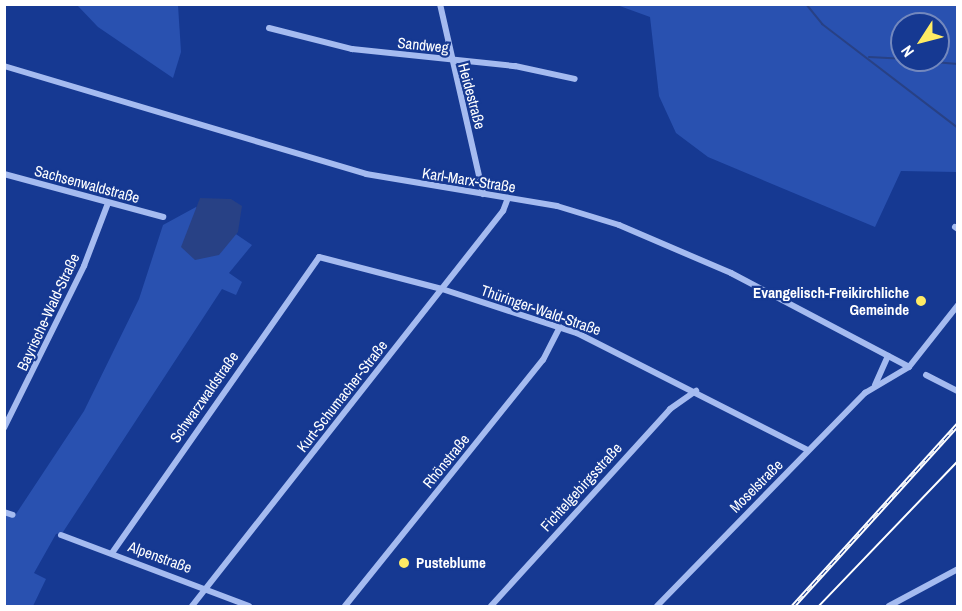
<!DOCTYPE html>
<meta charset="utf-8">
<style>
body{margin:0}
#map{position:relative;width:962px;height:611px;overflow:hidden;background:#163992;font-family:"Archivo Narrow",sans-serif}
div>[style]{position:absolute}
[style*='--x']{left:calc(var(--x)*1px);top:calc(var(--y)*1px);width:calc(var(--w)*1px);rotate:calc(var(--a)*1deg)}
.green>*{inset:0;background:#2951b0}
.water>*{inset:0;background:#284185}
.stream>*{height:2px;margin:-1px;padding:0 1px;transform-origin:1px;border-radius:1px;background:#284185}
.minor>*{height:6px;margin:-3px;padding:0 3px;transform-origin:3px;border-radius:3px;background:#a5bbf0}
.tram>*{height:1.5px;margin:-0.75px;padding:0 0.75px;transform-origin:0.75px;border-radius:0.75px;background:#fff}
.rail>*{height:4.5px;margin-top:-2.25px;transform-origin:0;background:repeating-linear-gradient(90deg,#163992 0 7px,#fff 0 14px);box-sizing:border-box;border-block:2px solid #fff}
.dots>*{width:16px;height:16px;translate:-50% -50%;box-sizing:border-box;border:3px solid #163992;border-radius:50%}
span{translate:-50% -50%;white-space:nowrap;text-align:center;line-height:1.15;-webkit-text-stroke:4.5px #163992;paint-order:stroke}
.street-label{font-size:15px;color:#fff}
.poi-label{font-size:15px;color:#fff;font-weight:700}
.right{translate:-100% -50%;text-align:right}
.left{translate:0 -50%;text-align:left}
.frame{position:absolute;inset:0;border:6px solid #fff;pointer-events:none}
.north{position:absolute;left:890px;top:12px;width:60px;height:60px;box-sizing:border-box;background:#163992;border:2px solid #7388be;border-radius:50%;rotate:234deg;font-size:16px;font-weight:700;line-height:24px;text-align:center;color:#fff}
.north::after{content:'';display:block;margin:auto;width:21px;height:27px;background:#ffeb64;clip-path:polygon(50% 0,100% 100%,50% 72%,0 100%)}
</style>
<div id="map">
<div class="green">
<i style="clip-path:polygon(77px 5px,178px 5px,181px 52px,173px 78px,98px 27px)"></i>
<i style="clip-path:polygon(evenodd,617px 5px,957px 5px,957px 172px,901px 171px,875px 227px,708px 157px,676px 133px,659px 96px,650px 17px,617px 5px,902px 24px,938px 24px,938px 60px,902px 60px,902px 24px)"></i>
<i style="clip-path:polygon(196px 207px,252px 245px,229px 273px,242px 282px,236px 295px,222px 289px,63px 532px,56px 534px,34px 573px,46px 579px,33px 606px,5px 606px,5px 515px,14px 517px,84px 411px,139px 299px,163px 225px)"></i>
</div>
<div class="water">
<i style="clip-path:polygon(200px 198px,231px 199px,242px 206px,238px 232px,219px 255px,195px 260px,181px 247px)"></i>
</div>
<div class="stream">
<i style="--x:806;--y:4;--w:26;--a:51"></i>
<i style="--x:822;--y:24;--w:171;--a:37.4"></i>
<i style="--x:869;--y:57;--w:33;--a:3"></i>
<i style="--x:910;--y:60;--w:48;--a:4.8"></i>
</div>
<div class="minor">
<i style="--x:440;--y:4;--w:195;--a:77.2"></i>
<i style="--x:269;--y:28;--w:86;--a:14.2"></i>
<i style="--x:352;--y:49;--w:164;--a:6"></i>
<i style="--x:515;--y:66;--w:61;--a:12.2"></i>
<i style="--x:4;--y:66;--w:378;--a:16.6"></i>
<i style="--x:366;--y:174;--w:194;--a:9.5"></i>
<i style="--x:557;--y:206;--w:65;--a:17"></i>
<i style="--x:619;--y:225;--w:122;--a:23.2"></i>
<i style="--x:731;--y:273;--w:201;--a:27.8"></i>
<i style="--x:4;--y:174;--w:165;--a:15.1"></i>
<i style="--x:955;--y:227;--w:4;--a:34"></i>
<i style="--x:926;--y:375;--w:36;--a:27"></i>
<i style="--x:875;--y:385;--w:32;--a:-66"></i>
<i style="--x:4;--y:428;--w:181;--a:-63.7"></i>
<i style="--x:84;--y:266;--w:67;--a:-69.1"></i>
<i style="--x:4;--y:512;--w:9;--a:18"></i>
<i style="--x:61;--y:535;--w:201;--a:20.7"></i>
<i style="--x:112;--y:553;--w:361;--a:-55"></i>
<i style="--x:319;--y:257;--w:127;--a:14.6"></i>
<i style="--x:442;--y:289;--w:142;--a:18.1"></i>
<i style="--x:577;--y:333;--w:259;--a:26.9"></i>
<i style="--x:192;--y:606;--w:503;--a:-51.79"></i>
<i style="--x:503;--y:211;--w:14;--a:-69"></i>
<i style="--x:345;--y:606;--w:316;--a:-51.2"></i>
<i style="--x:543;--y:360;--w:37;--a:-63"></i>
<i style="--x:491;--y:606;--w:266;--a:-47.7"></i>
<i style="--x:670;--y:409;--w:32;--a:-35"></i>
<i style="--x:657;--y:606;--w:298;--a:-45.7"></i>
<i style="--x:865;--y:393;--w:51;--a:-30.6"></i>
<i style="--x:909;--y:367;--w:79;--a:-51.7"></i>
<i style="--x:889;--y:606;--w:78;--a:-28.2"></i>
</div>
<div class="tram">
<i style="--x:819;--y:606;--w:201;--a:-46.2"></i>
</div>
<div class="rail">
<i style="--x:793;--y:606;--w:246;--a:-47.8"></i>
</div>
<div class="dots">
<i style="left:921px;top:301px;background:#ffeb64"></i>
<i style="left:404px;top:563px;background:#ffeb64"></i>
</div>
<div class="street-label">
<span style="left:423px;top:45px;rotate:6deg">Sandweg</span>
<span style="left:472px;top:96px;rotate:75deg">Heidestraße</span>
<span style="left:469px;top:180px;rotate:9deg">Karl-Marx-Straße</span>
<span style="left:87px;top:184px;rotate:15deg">Sachsenwaldstraße</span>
<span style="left:541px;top:310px;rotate:19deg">Thüringer-Wald-Straße</span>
<span style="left:48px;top:312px;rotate:-65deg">Bayrische-Wald-Straße</span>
<span style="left:342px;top:396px;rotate:-52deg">Kurt-Schumacher-Straße</span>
<span style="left:204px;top:397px;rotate:-55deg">Schwarzwaldstraße</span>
<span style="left:446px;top:461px;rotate:-51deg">Rhönstraße</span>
<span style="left:756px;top:486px;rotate:-45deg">Moselstraße</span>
<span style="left:581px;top:487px;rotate:-48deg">Fichtelgebirgsstraße</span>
<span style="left:160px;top:557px;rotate:20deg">Alpenstraße</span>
</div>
<div class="poi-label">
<span class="right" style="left:909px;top:301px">Evangelisch-Freikirchliche<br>Gemeinde</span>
<span class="left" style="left:416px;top:563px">Pusteblume</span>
</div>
<div class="frame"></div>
<div class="north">N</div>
</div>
